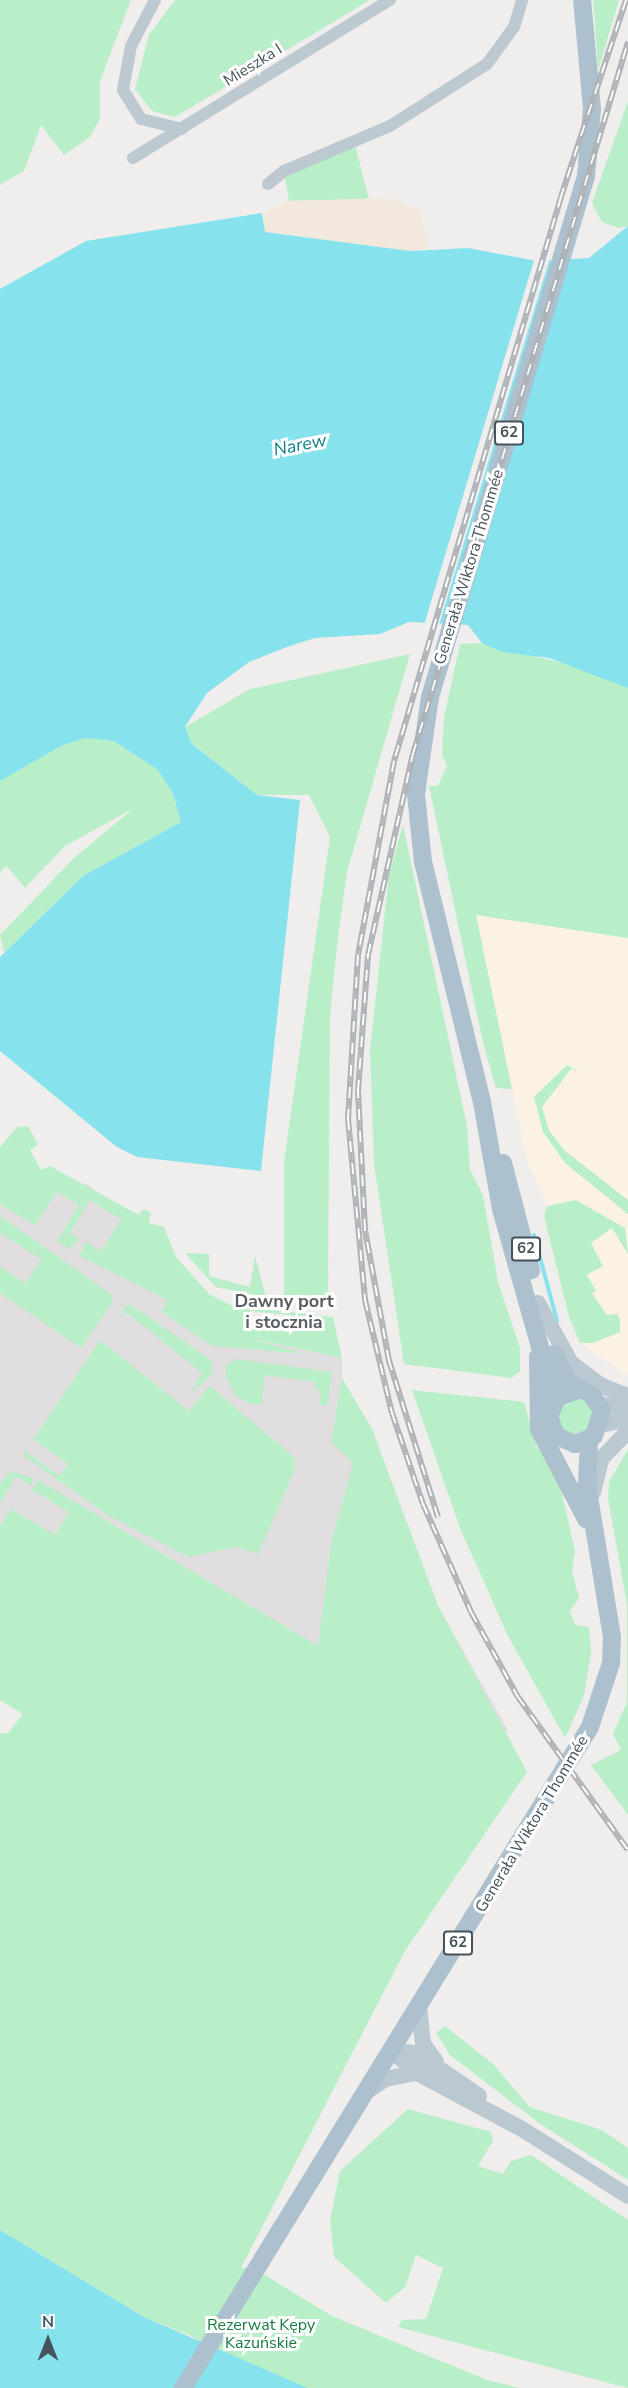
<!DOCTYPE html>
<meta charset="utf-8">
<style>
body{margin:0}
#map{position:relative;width:628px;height:2388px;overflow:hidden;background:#f0eded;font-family:"Nunito Sans",sans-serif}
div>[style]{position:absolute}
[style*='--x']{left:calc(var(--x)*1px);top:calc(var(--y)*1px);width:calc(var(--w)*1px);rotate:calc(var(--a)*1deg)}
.commercial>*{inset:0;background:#fcf2e4}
.education>*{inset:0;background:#e1dedf}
.green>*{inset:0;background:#b9efc8}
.round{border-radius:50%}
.sand>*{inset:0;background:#f2e8dc}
.water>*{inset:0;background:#86e3ed}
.pier>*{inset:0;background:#f0eded}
.stream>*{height:4px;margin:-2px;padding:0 2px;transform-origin:2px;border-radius:2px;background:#86e3ed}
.minor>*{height:12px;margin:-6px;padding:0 6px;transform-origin:6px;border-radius:6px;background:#bdc9d0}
.secondary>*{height:16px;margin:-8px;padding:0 8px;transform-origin:8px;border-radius:8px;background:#bac8d1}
.primary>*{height:18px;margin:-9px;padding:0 9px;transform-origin:9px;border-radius:9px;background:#acc0cd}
.rail>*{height:6px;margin-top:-3px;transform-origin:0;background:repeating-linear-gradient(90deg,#fff 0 11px,#afb3b7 0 22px);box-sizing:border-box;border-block:2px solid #afb3b7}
span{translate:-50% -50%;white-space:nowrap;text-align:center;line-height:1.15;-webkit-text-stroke:6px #fff;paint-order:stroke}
.shield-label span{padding:2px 4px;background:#fff;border:2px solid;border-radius:4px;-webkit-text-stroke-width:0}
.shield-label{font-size:15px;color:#45535a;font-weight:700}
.street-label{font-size:16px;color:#45535a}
.park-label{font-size:16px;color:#157c3c}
.water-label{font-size:18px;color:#0b7f8a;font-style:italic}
.neighbourhood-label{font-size:18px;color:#595e62;font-weight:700}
.north{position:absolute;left:18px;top:2310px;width:60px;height:60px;-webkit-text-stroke:4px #fff;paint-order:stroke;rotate:0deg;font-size:16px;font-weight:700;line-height:24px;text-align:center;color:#45535a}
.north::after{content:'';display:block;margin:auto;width:21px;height:27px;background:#45535a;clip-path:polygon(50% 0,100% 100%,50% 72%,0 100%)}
</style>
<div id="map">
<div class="commercial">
<i style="clip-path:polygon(476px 915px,628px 938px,628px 1376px,586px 1348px,575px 1331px,544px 1216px,547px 1206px,526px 1158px)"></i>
</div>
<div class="education">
<i style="clip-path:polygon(0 1147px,77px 1196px,87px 1183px,229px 1333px,342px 1358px,342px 1378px,372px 1429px,438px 1606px,509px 1732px,0 1556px)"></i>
</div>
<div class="green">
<i style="clip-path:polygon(0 0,131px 0,100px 81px,100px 119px,90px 137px,64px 155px,41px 125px,24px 171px,0 185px)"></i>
<i style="clip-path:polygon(175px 0,370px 0,175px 117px,152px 111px,135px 89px,149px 35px)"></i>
<i style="clip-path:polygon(593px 0,619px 0,598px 71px,594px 9px)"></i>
<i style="clip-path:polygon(628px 101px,628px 226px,619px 228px,602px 222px,592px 203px)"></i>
<i style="clip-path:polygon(354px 141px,369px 199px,289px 201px,284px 171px)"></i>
<i style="clip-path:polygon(482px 643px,598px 672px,628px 688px,628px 938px,476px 915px,512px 1089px,496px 1088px,483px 1043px,429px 786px,438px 786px,447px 766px,442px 755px,444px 717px,460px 644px)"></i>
<i style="clip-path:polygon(410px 654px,347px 872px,337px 945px,330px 1017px,328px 1295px,284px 1295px,284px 1162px,330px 837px,309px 795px,257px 795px,192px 744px,185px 727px,250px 689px)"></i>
<i style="clip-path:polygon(86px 738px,114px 741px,158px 770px,173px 794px,181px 822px,83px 876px,4px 953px,0 935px,74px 858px,134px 808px,65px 846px,25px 888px,7px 866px,0 872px,0 781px,63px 745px)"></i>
<i style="clip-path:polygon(403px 825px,467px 1126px,470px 1170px,483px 1195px,498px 1282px,520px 1348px,520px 1371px,512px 1378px,404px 1364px,374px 1164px,370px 1050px,389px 874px)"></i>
<i style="clip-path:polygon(567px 1065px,581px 1073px,571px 1069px,542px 1107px,549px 1130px,564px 1150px,628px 1200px,628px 1214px,565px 1163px,543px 1132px,534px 1097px)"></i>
<i style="clip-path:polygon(evenodd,28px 1126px,38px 1145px,30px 1150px,41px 1170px,50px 1166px,139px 1215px,143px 1209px,151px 1212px,149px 1223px,164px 1227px,176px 1257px,209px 1294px,233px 1306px,333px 1317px,342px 1358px,249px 1338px,305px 1354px,212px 1346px,162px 1312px,167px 1300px,79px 1256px,86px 1242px,102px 1251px,121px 1219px,90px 1200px,70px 1233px,79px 1239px,69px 1249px,57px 1241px,79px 1205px,57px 1192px,35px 1225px,0 1204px,0 1147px,17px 1127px,28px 1126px,250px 1311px,291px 1315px,290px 1332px,248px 1328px,250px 1311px)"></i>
<i style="clip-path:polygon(576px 1200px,625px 1228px,628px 1254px,612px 1228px,591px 1243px,603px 1266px,587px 1275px,596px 1291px,592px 1293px,607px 1315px,617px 1314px,620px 1320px,620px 1332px,593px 1343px,580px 1343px,569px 1317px,544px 1216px,547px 1206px)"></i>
<i style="clip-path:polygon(0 1216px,111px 1294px,112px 1303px,81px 1348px,0 1293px,0 1267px,26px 1283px,41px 1259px,0 1233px)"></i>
<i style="clip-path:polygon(185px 1253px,209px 1254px,209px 1276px,250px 1287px,255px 1256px,266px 1297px,216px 1287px)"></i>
<i style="clip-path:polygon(132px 1305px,212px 1361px,211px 1375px,190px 1394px,202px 1373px,126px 1312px,120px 1319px,125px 1306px)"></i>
<i style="clip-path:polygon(evenodd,100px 1340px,189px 1411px,210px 1386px,294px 1457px,296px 1467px,258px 1554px,236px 1547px,189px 1557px,109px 1516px,23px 1455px,100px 1340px,33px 1439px,68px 1464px,59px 1476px,25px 1451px,33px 1439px)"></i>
<i style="clip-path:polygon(235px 1359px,332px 1372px,327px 1406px,319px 1405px,321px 1390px,315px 1389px,315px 1382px,265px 1375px,261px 1405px,248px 1403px,234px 1394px,226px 1376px,226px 1366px)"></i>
<i style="clip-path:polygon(342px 1378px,372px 1429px,438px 1606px,527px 1772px,405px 1951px,241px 2268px,253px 2268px,332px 2316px,487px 2380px,520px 2388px,164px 2388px,196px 2338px,144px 2317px,0 2230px,0 1733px,8px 1733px,23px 1714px,0 1700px,0 1526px,11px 1509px,55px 1535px,69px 1512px,32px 1490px,38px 1480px,318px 1646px,331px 1544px,353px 1463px,331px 1442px)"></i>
<i style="clip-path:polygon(412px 1390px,524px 1402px,537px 1447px,558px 1476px,575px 1551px,572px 1571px,579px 1598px,570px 1611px,575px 1625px,589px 1627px,591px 1653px,584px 1696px,565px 1738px,508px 1636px,460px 1528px)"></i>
<i class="round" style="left:558px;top:1399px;width:36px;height:36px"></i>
<i style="clip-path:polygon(628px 1449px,628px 1815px,591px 1765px,621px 1750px,613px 1734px,627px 1702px,627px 1605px,608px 1498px,609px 1482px)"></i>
<i style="clip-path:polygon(11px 1471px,34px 1479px,31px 1485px,16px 1476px,0 1503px,0 1483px)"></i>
<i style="clip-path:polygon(445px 2026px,493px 2064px,530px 2107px,602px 2130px,628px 2148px,628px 2180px,539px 2123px,450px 2055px,436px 2033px)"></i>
<i style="clip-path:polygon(408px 2109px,491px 2132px,493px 2141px,478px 2166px,503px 2174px,511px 2161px,531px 2155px,628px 2220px,628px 2388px,398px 2327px,402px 2320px,426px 2319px,443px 2268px,416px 2255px,405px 2287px,386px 2303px,334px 2257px,330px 2220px,340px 2171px)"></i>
</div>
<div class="sand">
<i style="clip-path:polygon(388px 198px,421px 210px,428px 248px,410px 251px,265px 232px,262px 213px,289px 201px)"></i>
</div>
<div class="water">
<i style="clip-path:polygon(262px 213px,265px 232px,410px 251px,468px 248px,537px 261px,589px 258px,628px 226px,628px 688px,549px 658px,502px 652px,482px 643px,468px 625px,409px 622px,380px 634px,315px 638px,287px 647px,249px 662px,207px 693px,185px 727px,192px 744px,257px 795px,300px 800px,261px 1171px,137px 1157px,117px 1147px,0 1051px,0 957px,83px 876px,181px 822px,173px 794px,158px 770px,114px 741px,86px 738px,63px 745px,0 781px,0 289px,86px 241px)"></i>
<i style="clip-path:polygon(0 2230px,144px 2317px,308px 2388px,0 2388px)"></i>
</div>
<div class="pier">
<i style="clip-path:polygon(535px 257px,550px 258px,439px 625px,424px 625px)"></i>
</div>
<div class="stream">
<i style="--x:534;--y:1235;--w:89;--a:75"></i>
</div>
<div class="minor">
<i style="--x:155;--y:0;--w:52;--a:117.6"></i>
<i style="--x:131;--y:46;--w:45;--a:100.3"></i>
<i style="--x:123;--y:90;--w:34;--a:58"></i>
<i style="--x:141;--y:119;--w:42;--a:13.7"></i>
<i style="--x:133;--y:158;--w:302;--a:-31.6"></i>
<i style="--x:268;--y:184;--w:21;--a:-39"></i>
<i style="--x:284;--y:171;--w:115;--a:-23"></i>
<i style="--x:390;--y:126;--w:115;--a:-32.6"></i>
<i style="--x:487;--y:64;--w:46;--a:-53.9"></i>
<i style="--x:514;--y:27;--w:28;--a:-73"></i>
</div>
<div class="secondary">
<i style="--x:538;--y:1303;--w:68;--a:61.2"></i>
<i style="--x:571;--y:1363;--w:39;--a:37"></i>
<i style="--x:602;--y:1386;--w:28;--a:21"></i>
<i style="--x:600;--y:1405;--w:28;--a:4"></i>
<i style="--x:601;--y:1425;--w:28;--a:-13"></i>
<i style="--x:593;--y:1492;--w:34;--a:-76"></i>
<i style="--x:601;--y:1459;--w:39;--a:-46"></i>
<i style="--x:419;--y:2006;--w:38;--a:84"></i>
<i style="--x:423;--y:2044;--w:21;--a:53"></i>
<i style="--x:391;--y:2050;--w:35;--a:41"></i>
<i style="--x:417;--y:2073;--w:119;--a:28.1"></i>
<i style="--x:522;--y:2129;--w:125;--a:32.3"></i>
<i style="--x:391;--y:2050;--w:27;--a:8"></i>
<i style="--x:418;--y:2054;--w:74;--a:34.5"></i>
<i style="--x:366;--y:2092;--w:23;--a:-34"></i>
<i style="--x:385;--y:2079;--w:33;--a:-11"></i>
</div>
<div class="primary">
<i style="--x:503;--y:1163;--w:111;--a:75.3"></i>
<i style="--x:554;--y:1354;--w:31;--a:63"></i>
<i style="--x:568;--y:1382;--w:26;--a:28"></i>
<i style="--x:591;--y:1394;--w:20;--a:57"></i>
<i style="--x:602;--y:1411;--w:26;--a:108"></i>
<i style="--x:594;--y:1436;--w:21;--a:157"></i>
<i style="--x:575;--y:1444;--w:21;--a:-157"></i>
<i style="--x:556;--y:1436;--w:21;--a:-109"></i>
<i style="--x:549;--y:1416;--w:21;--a:-65"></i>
<i style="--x:558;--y:1397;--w:21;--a:-19"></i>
<i style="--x:538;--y:1357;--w:72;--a:89.2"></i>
<i style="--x:539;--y:1429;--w:102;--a:62.4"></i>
<i style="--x:555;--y:1400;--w:198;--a:-105.8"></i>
<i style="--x:501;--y:1209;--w:109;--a:-100.1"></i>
<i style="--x:482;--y:1102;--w:247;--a:-103.8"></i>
<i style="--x:423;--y:862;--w:68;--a:-95.9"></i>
<i style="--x:416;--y:794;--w:98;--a:-81.8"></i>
<i style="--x:430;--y:697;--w:544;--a:-73.33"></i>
<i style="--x:586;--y:176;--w:67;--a:-84.9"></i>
<i style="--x:592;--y:109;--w:109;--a:-95.2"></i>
<i style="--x:183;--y:2388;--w:776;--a:-58.38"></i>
<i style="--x:590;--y:1727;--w:67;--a:-71.8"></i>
<i style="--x:611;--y:1663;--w:26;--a:-88"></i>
<i style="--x:612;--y:1637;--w:154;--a:-99.3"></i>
<i style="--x:587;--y:1485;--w:45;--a:-87.5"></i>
</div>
<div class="rail">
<i style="--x:626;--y:0;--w:207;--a:108.3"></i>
<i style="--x:561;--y:197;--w:588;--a:106.49"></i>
<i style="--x:394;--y:761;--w:197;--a:100.5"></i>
<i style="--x:358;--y:955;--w:164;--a:93.5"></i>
<i style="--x:348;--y:1119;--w:182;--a:84.6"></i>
<i style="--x:365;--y:1300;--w:116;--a:76.6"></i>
<i style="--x:392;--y:1413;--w:96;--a:71.2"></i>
<i style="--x:423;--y:1504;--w:118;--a:66"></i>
<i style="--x:471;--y:1612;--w:97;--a:61.1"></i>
<i style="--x:518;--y:1697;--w:188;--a:54.3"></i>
<i style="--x:438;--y:1517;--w:164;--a:-107.4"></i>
<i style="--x:389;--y:1361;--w:133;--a:-100.4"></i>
<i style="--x:365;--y:1230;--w:139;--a:-92.9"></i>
<i style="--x:358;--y:1091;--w:136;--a:-85.8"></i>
<i style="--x:368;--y:955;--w:206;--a:-77.4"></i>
<i style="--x:413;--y:754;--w:744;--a:-73.2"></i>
</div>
<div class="shield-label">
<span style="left:509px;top:433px">62</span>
<span style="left:526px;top:1249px">62</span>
<span style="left:458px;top:1943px">62</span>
</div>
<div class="street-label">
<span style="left:253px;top:65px;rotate:-32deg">Mieszka I</span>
<span style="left:469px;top:567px;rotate:-73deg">Generała Wiktora Thommée</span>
<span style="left:532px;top:1824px;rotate:-59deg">Generała Wiktora Thommée</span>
</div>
<div class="park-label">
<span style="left:261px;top:2334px">Rezerwat Kępy<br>Kazuńskie</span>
</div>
<div class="water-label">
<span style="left:300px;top:445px;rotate:-11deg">Narew</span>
</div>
<div class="neighbourhood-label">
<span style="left:284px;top:1312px">Dawny port<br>i stocznia</span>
</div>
<div class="north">N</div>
</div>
